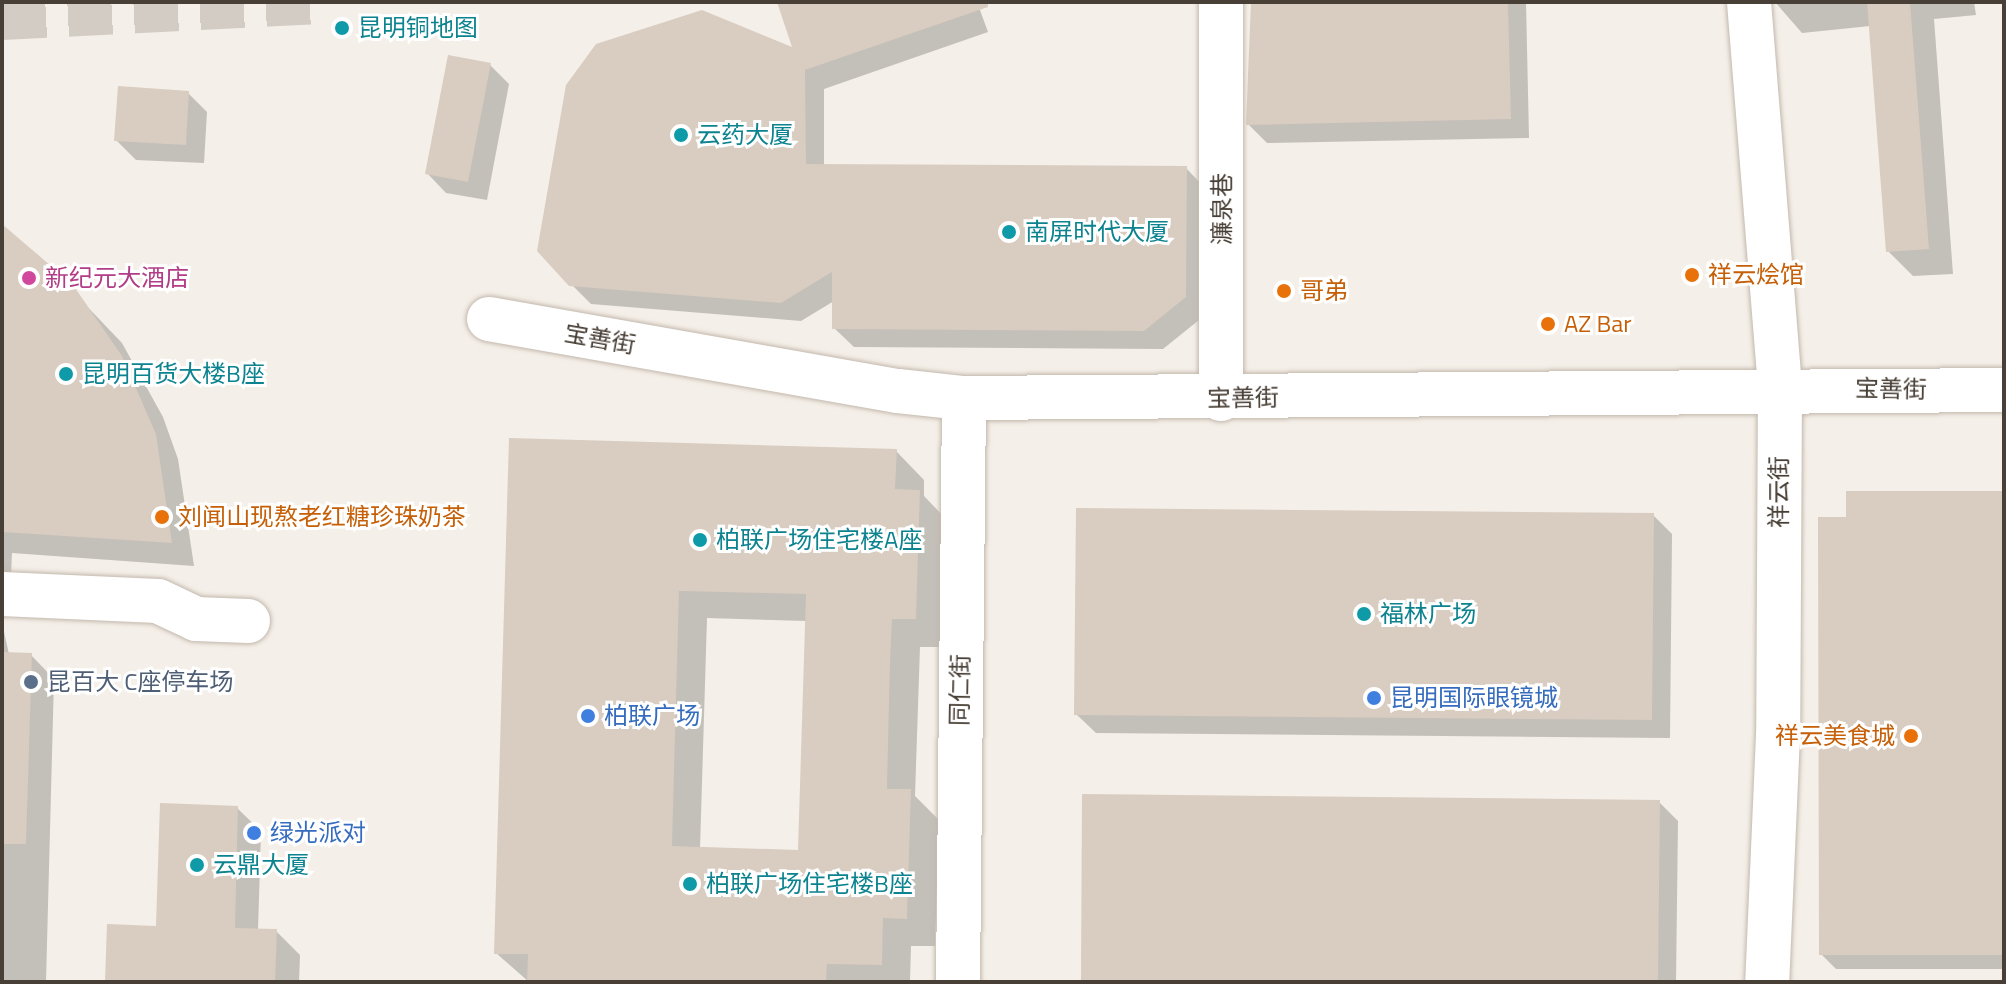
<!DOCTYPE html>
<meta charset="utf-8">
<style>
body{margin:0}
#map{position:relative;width:2006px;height:984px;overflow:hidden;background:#f4efe8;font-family:"Titillium Web","Noto Sans SC",sans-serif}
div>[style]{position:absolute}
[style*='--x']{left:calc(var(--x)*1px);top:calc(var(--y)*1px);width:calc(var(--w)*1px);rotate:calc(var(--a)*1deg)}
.shadow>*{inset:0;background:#0003}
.building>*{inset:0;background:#d9ccc0}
.major-tunnel>*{height:44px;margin-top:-22px;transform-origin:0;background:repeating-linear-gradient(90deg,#d2ccc4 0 44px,transparent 0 66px)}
.roads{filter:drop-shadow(0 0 2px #c3b8ad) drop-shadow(0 0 2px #c3b8ad)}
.minor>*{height:44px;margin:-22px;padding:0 22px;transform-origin:22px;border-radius:22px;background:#fff}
.dots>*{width:22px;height:22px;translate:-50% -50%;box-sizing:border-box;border:4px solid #fff;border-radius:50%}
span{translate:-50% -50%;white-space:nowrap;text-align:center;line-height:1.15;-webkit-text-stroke:6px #fff;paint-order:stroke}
.culture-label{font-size:24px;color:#0d838f}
.left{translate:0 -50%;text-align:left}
.street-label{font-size:24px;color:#483f36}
.food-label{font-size:24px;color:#c56008}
.right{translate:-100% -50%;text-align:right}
.hotel-label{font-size:24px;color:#b23c85}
.service-label{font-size:24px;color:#4e5e75}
.shop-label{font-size:24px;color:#366cbe}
.frame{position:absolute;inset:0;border:4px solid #483f36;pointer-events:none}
</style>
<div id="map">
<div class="shadow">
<i style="clip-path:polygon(779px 2px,977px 2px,988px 32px,824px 89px,824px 166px,1186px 168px,1205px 188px,1204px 316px,1163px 349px,854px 347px,834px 328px,834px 301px,801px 321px,591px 304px,571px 284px,796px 51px)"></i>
<i style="clip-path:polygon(1253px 2px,1526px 2px,1529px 138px,1267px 143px,1248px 124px)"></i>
<i style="clip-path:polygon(1775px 2px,1974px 2px,1976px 15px,1934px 19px,1953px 274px,1913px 276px,1888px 251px,1870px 26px,1802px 33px)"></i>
<i style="clip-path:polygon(490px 65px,509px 84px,487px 200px,446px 193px,427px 173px)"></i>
<i style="clip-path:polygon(188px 93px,207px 112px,204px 163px,136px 160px,116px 140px)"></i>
<i style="clip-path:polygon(2px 227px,38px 255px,122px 343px,163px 417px,178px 459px,194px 566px,12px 553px,10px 598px,2px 614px)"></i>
<i style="clip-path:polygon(evenodd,511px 440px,896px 451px,924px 480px,924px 496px,948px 521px,944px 647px,920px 647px,915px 796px,939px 820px,935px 946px,911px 946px,910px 982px,529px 982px,496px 953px,511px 440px,707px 618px,807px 621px,800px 852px,700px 849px,707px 618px)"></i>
<i style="clip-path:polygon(2004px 493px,2004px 969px,1836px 969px,1821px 954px)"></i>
<i style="clip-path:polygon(1653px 515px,1672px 534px,1670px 738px,1096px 733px,1076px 714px)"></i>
<i style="clip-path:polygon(2px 623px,9px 654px,31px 655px,54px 679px,46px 982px,2px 982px)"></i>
<i style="clip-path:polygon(1659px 802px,1678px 821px,1676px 982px,1083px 982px)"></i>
<i style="clip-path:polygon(237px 808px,261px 831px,258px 931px,276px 931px,300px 955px,299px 982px,107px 982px,158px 928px)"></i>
</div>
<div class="building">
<i style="clip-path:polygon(777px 2px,988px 2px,988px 7px,805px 70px,806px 164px,1187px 166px,1186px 297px,1144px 331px,832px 329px,832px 272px,781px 303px,569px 286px,537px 251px,566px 85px,596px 44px,702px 10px,792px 47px)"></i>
<i style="clip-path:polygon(1251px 2px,1508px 2px,1511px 119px,1246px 125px)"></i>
<i style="clip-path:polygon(1867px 2px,1910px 2px,1929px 249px,1886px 252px)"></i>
<i style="clip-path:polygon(448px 55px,491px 63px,468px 182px,425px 174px)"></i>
<i style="clip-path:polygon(118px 86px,189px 91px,186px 145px,114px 141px)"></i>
<i style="clip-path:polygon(2px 224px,73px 285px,122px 356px,156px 434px,172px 543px,2px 532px)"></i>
<i style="clip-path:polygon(evenodd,509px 438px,897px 449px,895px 489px,920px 490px,916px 619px,892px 619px,890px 662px,887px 789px,911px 789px,907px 919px,883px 918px,882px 965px,827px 964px,826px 982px,527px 982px,528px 954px,494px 954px,509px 438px,679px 591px,806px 594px,798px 850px,672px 846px,679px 591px)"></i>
<i style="clip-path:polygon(1846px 491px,2004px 491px,2004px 955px,1819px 955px,1818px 517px,1846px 517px)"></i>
<i style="clip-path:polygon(1076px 508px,1654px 513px,1652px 720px,1074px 715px)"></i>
<i style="clip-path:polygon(2px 652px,32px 653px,26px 844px,2px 844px)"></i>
<i style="clip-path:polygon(1082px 794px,1660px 800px,1658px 982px,1081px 982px)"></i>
<i style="clip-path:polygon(160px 803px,238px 806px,235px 928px,277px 929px,275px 982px,105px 982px,107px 924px,156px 926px)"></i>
</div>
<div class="major-tunnel">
<i style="--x:2;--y:18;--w:318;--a:-2.9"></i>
</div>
<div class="roads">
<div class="minor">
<i style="--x:1221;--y:2;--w:397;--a:90"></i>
<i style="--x:1749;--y:2;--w:387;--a:85.4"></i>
<i style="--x:1780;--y:388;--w:347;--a:90.3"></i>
<i style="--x:1778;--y:735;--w:247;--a:92.5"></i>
<i style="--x:489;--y:319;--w:415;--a:10"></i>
<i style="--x:898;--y:391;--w:66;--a:6.1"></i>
<i style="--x:964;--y:398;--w:1040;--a:-0.44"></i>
<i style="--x:2;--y:594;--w:156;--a:2.6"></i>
<i style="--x:158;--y:601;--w:42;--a:25.3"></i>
<i style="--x:196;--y:619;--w:52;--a:2.2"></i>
<i style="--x:958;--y:982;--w:584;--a:-89.41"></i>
</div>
</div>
<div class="dots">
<i style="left:342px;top:28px;background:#0f9aa8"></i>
<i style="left:681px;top:135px;background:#0f9aa8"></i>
<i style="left:1009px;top:232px;background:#0f9aa8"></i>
<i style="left:1692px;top:275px;background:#e8710a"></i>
<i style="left:29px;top:278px;background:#d1479c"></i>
<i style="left:1284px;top:291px;background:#e8710a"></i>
<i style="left:1548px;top:324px;background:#e8710a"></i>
<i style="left:66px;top:374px;background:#0f9aa8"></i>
<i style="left:162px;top:517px;background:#e8710a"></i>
<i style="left:700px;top:540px;background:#0f9aa8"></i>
<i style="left:1364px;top:614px;background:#0f9aa8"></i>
<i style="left:31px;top:682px;background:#5c6f8a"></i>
<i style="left:1374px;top:698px;background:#3f7fe0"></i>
<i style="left:588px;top:716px;background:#3f7fe0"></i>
<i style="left:1911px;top:736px;background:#e8710a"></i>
<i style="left:254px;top:833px;background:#3f7fe0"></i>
<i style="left:197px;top:865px;background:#0f9aa8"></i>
<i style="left:690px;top:884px;background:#0f9aa8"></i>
</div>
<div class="culture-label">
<span class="left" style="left:358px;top:28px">昆明铜地图</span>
<span class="left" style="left:697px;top:135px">云药大厦</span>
<span class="left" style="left:1025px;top:232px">南屏时代大厦</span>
<span class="left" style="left:82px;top:374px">昆明百货大楼B座</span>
<span class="left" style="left:716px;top:540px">柏联广场住宅楼A座</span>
<span class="left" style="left:1380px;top:614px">福林广场</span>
<span class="left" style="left:213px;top:865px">云鼎大厦</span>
<span class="left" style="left:706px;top:884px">柏联广场住宅楼B座</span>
</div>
<div class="street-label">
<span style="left:1222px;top:209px;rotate:-90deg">濂泉巷</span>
<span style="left:600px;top:339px;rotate:10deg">宝善街</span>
<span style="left:1891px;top:389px;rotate:1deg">宝善街</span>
<span style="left:1243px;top:398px;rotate:-1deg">宝善街</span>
<span style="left:1779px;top:492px;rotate:-90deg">祥云街</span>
<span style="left:960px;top:690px;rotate:-89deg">同仁街</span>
</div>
<div class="food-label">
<span class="left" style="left:1708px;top:275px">祥云烩馆</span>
<span class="left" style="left:1300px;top:291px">哥弟</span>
<span class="left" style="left:1564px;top:324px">AZ Bar</span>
<span class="left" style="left:178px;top:517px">刘闻山现熬老红糖珍珠奶茶</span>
<span class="right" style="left:1895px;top:736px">祥云美食城</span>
</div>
<div class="hotel-label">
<span class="left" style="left:45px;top:278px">新纪元大酒店</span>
</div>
<div class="service-label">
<span class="left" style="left:47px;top:682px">昆百大 C座停车场</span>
</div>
<div class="shop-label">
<span class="left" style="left:1390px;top:698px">昆明国际眼镜城</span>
<span class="left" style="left:604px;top:716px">柏联广场</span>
<span class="left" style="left:270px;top:833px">绿光派对</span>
</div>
<div class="frame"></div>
</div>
